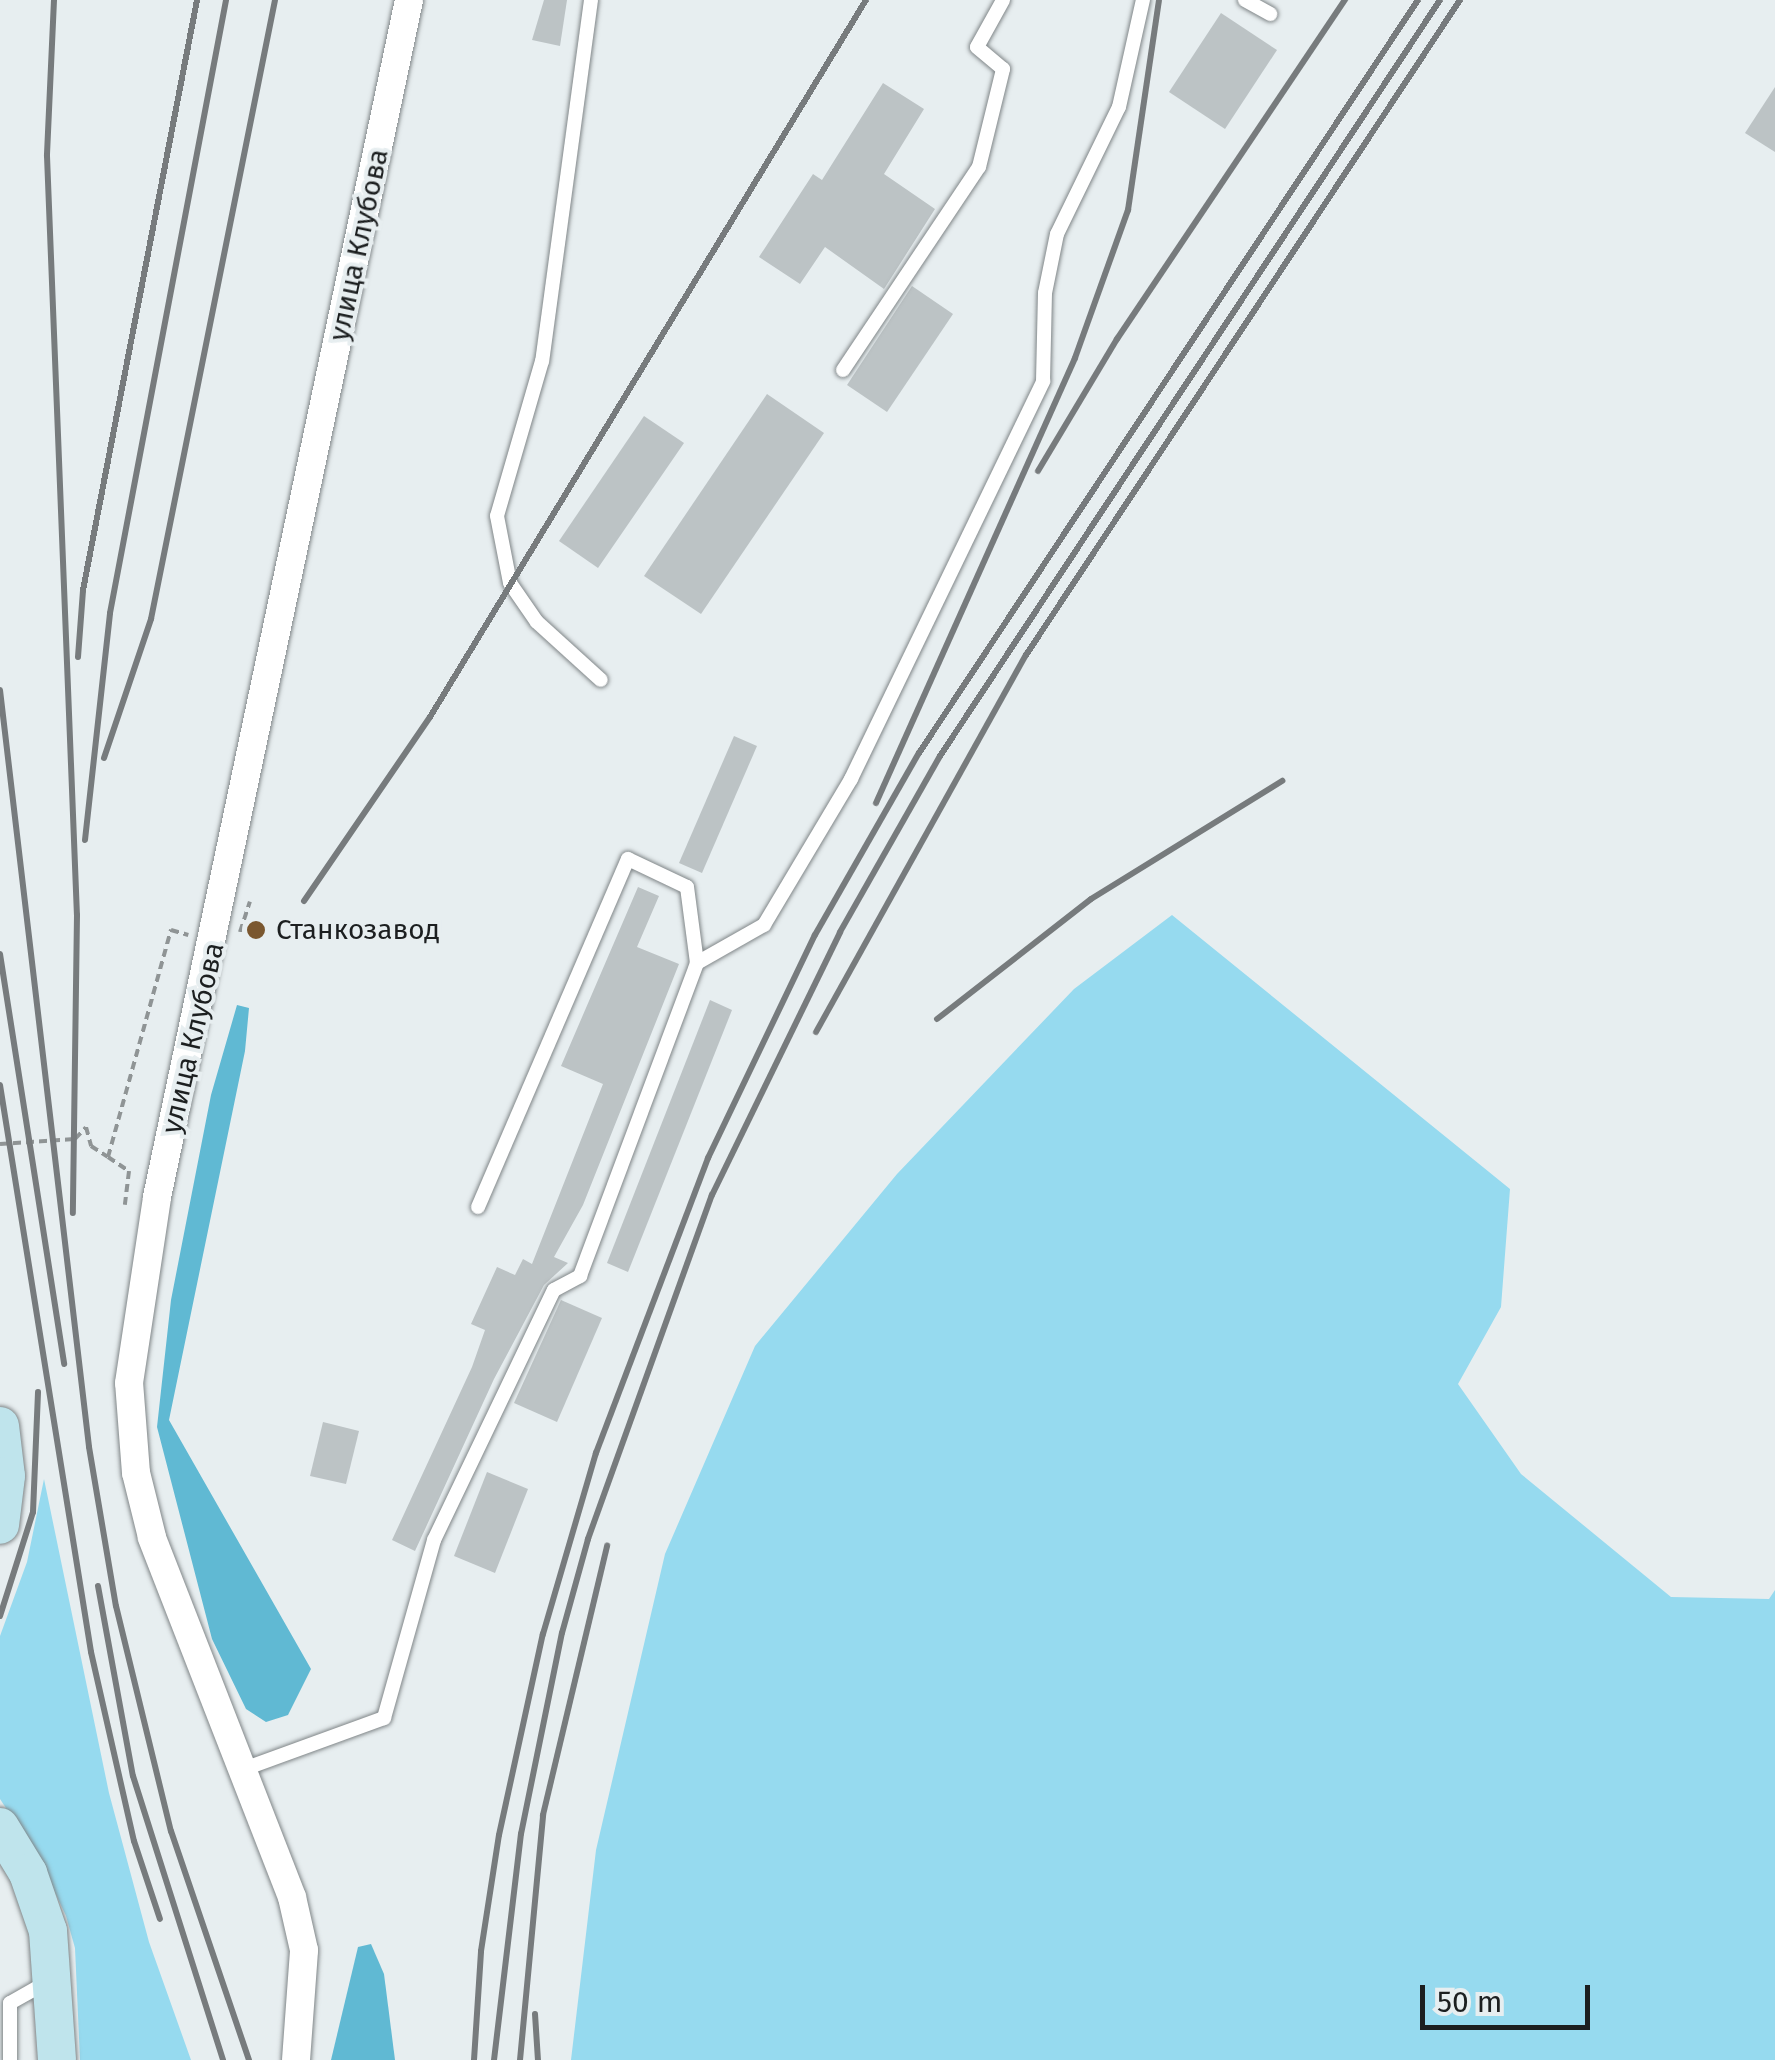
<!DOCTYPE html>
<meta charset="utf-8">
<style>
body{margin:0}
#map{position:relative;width:1775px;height:2060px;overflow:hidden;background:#e7eef0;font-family:"Fira Sans",sans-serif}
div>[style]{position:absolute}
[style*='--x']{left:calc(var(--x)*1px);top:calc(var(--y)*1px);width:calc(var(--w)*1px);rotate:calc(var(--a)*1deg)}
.green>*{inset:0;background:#96daef}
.water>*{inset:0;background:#60b9d3}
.building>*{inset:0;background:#bcc3c5}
.path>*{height:4px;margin-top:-2px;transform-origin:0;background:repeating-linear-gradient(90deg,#8f9495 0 8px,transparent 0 13px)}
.roads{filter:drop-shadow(0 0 2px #808688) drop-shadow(0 0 2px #808688)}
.service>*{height:14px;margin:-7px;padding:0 7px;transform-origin:7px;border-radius:7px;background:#fff}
.minor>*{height:28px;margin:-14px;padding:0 14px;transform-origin:14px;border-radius:14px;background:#fff}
.secondary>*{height:38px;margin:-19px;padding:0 19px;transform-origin:19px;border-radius:19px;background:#bfe4ec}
.rail>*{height:6px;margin:-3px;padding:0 3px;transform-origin:3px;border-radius:3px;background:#777b7d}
.dots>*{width:28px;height:28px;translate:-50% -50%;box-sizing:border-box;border:5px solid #e7eef0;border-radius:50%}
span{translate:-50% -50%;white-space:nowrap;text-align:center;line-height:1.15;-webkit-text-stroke:8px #e7eef0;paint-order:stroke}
.street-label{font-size:28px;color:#1c1f20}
.poi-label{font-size:28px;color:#1c1f20}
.left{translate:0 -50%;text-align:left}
.scale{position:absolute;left:1420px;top:1985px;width:170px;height:45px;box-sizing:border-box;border:5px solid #1c1f20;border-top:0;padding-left:12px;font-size:30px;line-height:35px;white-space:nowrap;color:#1c1f20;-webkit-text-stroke:8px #e7eef0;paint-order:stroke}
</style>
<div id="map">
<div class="green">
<i style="clip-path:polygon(1172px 915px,1510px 1189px,1501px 1307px,1458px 1384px,1521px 1474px,1671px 1597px,1769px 1599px,1775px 1590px,1775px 2060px,571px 2060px,596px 1850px,665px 1554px,755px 1346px,897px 1174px,1074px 989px)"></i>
<i style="clip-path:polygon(44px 1479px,109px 1793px,149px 1942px,191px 2060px,80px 2060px,75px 1948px,66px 1916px,39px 1858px,0 1799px,0 1636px,27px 1562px)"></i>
</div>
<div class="water">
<i style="clip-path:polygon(237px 1005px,249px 1008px,245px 1051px,169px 1420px,311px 1669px,288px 1715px,266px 1722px,246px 1709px,212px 1639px,157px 1427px,171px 1300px,211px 1095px)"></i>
<i style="clip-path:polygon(371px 1944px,384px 1974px,395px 2060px,331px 2060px,358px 1947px)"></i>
</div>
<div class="building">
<i style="clip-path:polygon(544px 0,567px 0,560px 46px,532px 40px)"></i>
<i style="clip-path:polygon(1221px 13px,1277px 50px,1225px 129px,1169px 92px)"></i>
<i style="clip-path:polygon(883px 83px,924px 109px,884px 174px,935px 209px,884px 289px,825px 247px,800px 284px,759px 257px,813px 174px,822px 180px)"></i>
<i style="clip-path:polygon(1775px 87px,1775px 152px,1745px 133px)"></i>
<i style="clip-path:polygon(912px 286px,953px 314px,887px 412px,847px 385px)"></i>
<i style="clip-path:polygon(767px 394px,824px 433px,701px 614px,644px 576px)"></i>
<i style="clip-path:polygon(644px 416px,684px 443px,598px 568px,559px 541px)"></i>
<i style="clip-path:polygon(734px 736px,757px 746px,702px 873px,679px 863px)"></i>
<i style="clip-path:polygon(638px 887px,659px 896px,637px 947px,679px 964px,583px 1205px,554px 1257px,568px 1263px,544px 1285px,494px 1379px,415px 1551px,392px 1540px,472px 1367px,485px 1330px,471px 1324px,497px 1267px,515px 1275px,523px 1259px,532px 1264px,603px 1084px,561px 1066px)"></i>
<i style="clip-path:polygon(710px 1000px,732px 1010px,628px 1272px,607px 1263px)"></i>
<i style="clip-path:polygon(561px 1300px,602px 1318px,557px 1422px,514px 1403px)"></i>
<i style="clip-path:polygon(323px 1422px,359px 1431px,346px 1484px,310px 1476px)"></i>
<i style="clip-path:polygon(487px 1472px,528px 1489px,495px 1573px,454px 1556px)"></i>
</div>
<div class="path">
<i style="--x:240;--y:932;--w:32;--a:-72"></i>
<i style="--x:0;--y:1144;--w:75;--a:-3.8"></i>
<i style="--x:75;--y:1139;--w:16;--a:-47"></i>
<i style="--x:86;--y:1127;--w:20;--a:75"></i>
<i style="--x:91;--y:1146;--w:20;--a:33"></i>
<i style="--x:108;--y:1157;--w:236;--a:-74.5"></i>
<i style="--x:171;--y:930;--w:18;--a:16"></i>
<i style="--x:108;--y:1157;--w:25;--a:34"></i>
<i style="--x:129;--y:1171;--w:34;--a:97"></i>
</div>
<div class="roads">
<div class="service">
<i style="--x:591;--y:0;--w:364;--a:97.7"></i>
<i style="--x:542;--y:361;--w:161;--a:106.2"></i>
<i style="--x:497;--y:516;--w:68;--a:79"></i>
<i style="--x:510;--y:583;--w:47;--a:55.3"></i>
<i style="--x:537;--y:622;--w:86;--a:42.2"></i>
<i style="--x:1245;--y:0;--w:29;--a:29"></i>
<i style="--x:843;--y:370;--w:244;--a:-56.2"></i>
<i style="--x:979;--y:167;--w:101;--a:-76.2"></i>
<i style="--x:1003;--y:69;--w:34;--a:-140"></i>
<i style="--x:977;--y:47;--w:54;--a:-61"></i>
<i style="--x:478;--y:1207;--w:379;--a:-66.7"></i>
<i style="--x:628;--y:859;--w:65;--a:25.4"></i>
<i style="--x:687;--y:887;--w:77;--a:82.5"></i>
<i style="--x:244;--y:1769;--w:149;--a:-20"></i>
<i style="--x:384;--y:1718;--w:185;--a:-74.3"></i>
<i style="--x:434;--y:1540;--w:277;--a:-64.4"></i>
<i style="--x:554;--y:1290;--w:30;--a:-28"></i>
<i style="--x:580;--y:1276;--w:334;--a:-69.5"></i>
<i style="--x:697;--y:963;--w:77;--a:-29.6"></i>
<i style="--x:764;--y:925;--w:170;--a:-59.2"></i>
<i style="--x:851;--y:779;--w:442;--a:-64.2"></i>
<i style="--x:1043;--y:381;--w:88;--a:-88.7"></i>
<i style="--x:1045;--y:293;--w:60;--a:-78.5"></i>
<i style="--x:1057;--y:234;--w:141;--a:-64"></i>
<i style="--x:1119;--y:107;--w:110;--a:-77.4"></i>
<i style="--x:10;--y:2060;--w:57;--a:-90"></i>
<i style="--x:10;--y:2003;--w:45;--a:-29.4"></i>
</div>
<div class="minor">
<i style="--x:296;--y:2060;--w:110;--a:-85.8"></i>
<i style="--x:304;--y:1950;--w:54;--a:-102.8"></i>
<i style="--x:292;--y:1897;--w:386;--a:-111.3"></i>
<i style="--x:152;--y:1537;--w:66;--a:-104"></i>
<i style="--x:136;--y:1473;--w:90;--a:-94.4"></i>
<i style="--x:129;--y:1383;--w:188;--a:-81.4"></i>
<i style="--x:157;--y:1197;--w:1223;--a:-78.11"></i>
</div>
<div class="secondary">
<i style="--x:0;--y:1426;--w:50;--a:83.2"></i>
<i style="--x:6;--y:1476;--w:49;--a:97"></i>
<i style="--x:0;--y:1827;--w:54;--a:58.7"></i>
<i style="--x:28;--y:1873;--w:61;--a:71"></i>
<i style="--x:48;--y:1931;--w:129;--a:86"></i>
</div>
</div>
<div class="rail">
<i style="--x:54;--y:0;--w:156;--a:92.6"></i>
<i style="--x:47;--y:156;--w:760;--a:87.74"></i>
<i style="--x:77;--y:915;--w:298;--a:90.8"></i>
<i style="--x:1038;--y:471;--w:154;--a:-59.1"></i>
<i style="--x:1117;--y:339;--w:409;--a:-56.1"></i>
<i style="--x:78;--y:657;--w:67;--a:-85.7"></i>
<i style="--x:83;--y:590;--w:601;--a:-79.06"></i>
<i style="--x:0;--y:690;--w:762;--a:83.29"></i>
<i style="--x:89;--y:1447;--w:161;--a:80.4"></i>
<i style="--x:116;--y:1606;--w:232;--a:76.3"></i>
<i style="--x:171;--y:1831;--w:242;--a:71.2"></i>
<i style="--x:104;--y:758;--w:147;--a:-71.3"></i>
<i style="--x:151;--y:619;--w:631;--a:-78.67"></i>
<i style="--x:876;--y:803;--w:487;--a:-65.9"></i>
<i style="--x:1075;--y:358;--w:157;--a:-70.3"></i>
<i style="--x:1128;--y:210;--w:212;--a:-81.6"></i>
<i style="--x:85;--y:840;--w:228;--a:-83.7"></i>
<i style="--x:110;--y:613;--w:624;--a:-79.28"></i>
<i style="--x:304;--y:901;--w:223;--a:-55.6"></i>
<i style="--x:430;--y:717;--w:839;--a:-58.7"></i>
<i style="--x:0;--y:954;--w:415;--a:81.1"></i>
<i style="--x:937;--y:1019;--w:195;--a:-37.9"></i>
<i style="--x:1091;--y:899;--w:225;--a:-31.7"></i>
<i style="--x:816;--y:1032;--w:432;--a:-60.9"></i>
<i style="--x:1026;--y:655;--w:786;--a:-56.47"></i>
<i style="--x:0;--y:1085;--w:574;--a:80.88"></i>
<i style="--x:91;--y:1652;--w:194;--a:77.2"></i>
<i style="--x:134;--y:1841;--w:82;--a:71.6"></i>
<i style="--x:98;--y:1586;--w:193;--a:79.6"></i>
<i style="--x:133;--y:1776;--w:298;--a:72.4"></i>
<i style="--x:0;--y:1616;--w:109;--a:-72.4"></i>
<i style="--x:33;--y:1512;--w:120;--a:-87.6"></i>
<i style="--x:535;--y:2014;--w:46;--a:86.3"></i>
<i style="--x:474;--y:2060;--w:109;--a:-86.3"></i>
<i style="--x:481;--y:1951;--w:117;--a:-81.2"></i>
<i style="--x:499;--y:1835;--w:206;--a:-77.7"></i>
<i style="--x:543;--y:1634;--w:189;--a:-73.7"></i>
<i style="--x:596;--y:1453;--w:316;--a:-69.2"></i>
<i style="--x:708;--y:1158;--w:247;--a:-64.4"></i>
<i style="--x:815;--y:935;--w:210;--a:-60.3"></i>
<i style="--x:919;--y:753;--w:903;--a:-56.47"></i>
<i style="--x:494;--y:2060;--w:228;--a:-83.2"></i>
<i style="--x:521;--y:1834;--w:205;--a:-78.5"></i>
<i style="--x:562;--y:1633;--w:98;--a:-74.5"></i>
<i style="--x:588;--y:1539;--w:366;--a:-70.2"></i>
<i style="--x:712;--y:1195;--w:292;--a:-64"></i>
<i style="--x:840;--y:932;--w:202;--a:-60.4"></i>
<i style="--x:940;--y:756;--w:906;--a:-56.52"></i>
<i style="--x:520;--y:2060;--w:246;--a:-84.6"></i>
<i style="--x:543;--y:1815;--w:277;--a:-76.6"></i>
</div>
<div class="dots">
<i style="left:256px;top:930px;background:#7a572f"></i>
</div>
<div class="street-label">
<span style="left:359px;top:245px;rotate:-78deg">улица Клубова</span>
<span style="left:193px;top:1038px;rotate:-77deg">улица Клубова</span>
</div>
<div class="poi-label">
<span class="left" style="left:276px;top:930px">Станкозавод</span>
</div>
<div class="scale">50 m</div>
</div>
